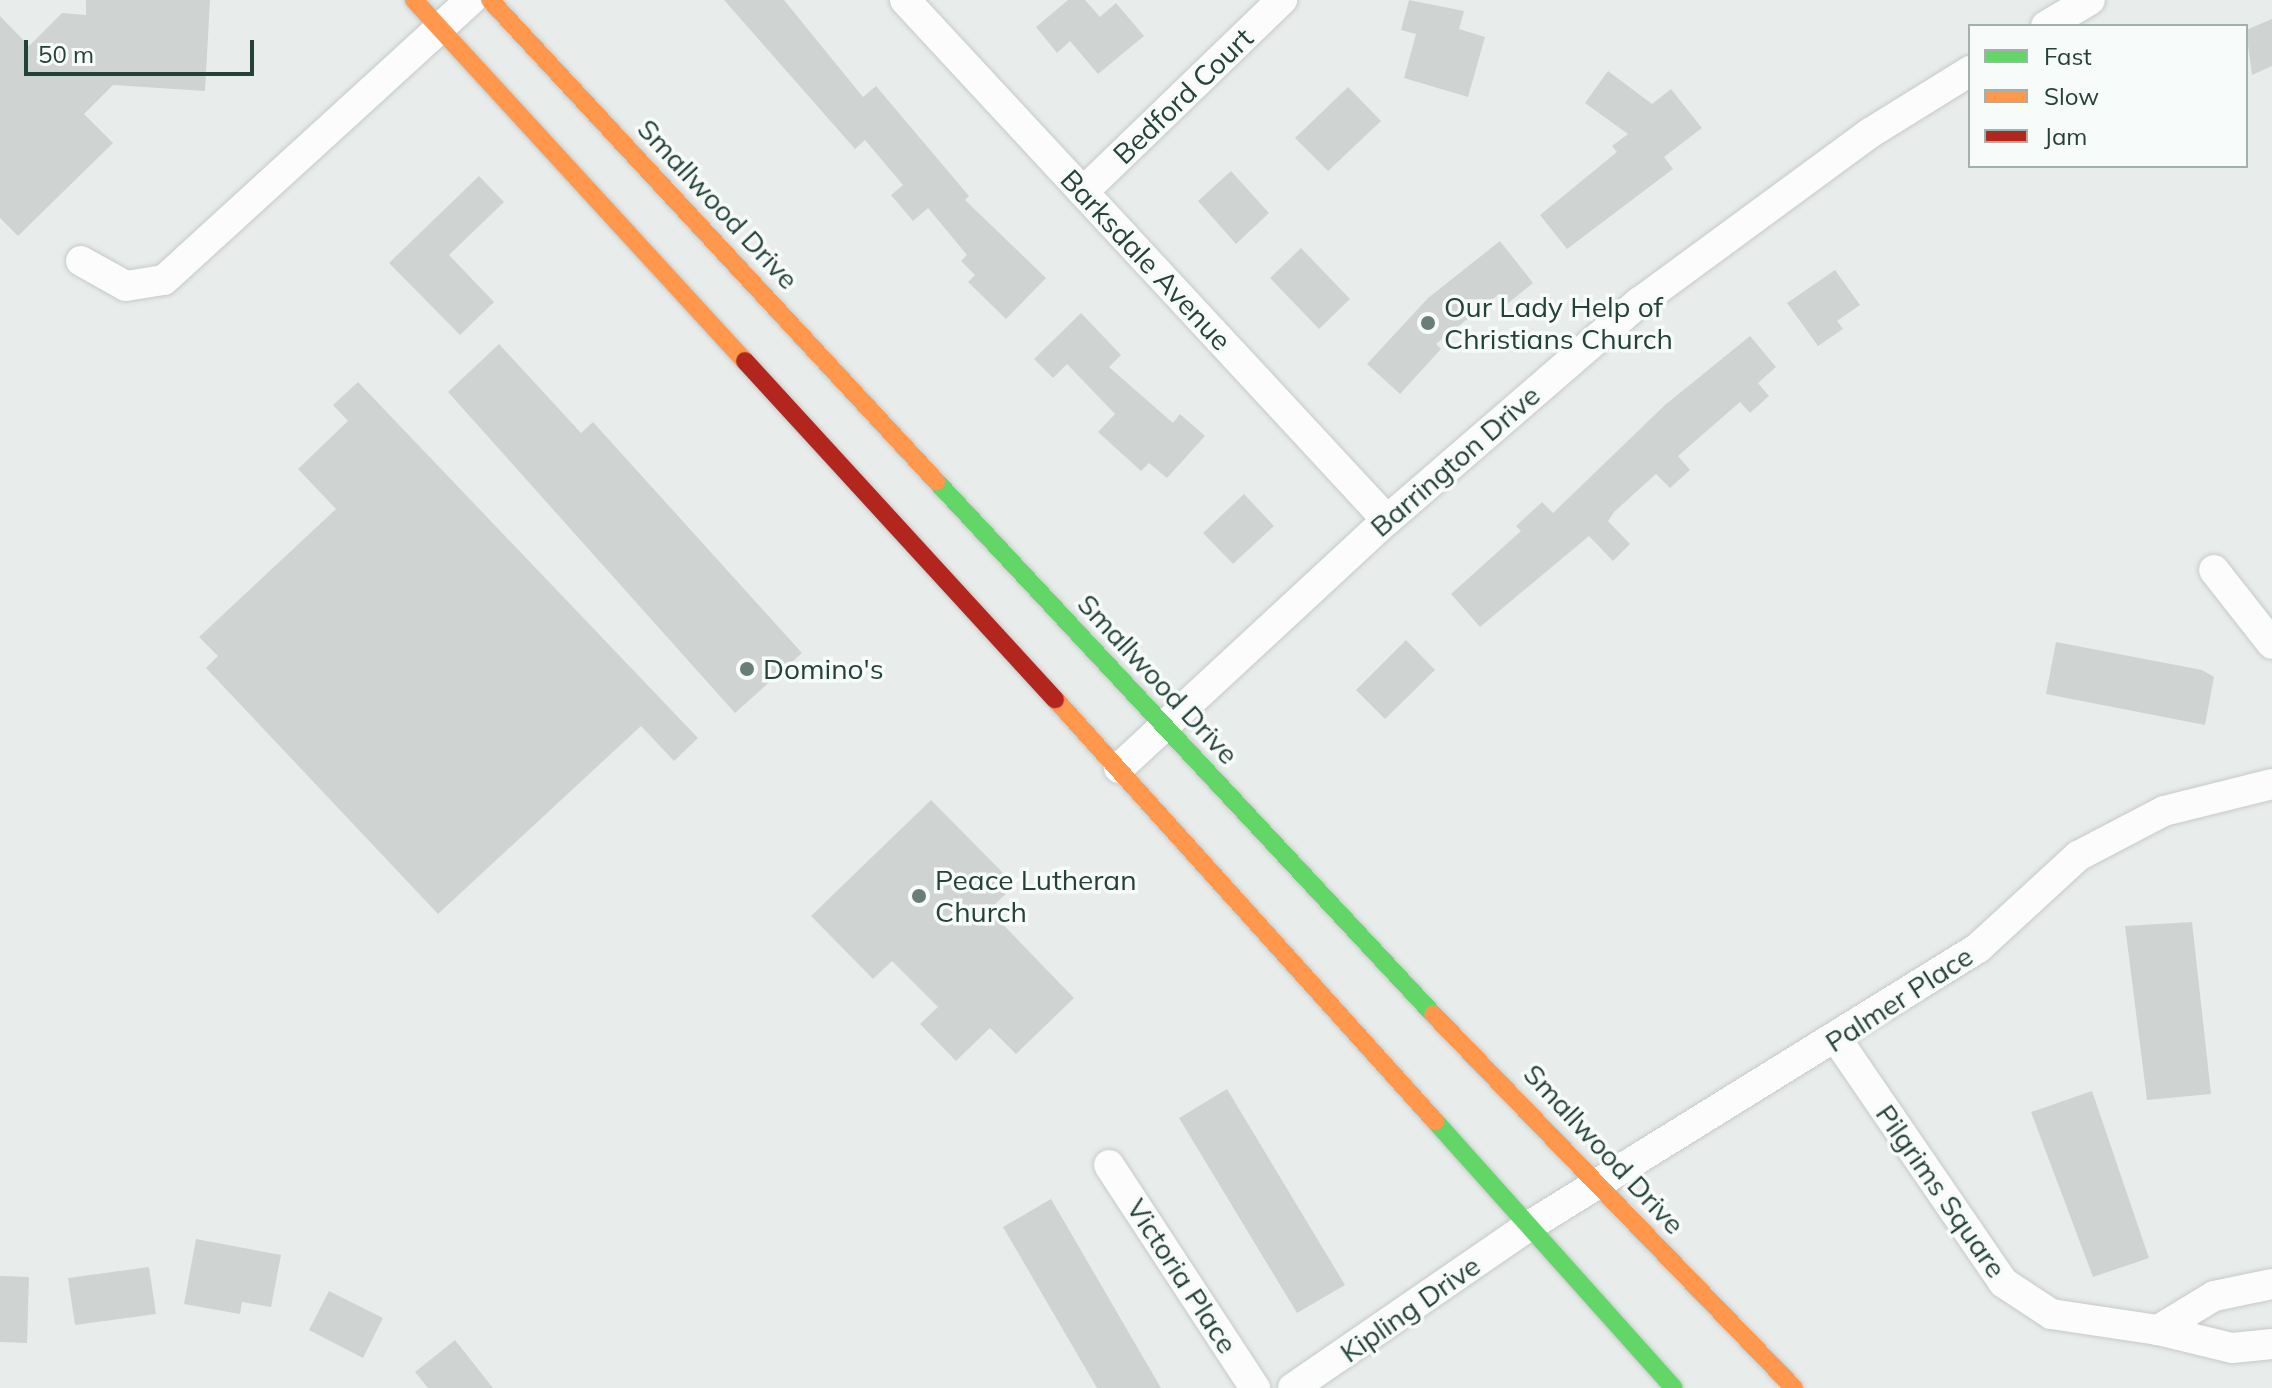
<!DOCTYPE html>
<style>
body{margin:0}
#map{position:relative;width:2272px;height:1388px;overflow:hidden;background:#e8edeb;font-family:Mulish,sans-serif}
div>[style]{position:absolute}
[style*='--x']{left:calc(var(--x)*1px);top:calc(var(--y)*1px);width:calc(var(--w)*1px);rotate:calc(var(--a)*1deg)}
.building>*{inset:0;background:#cfd4d2}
.roads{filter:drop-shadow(0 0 2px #c5cac8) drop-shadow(0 0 2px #c5cac8)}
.street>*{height:30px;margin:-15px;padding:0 15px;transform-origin:15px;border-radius:15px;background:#fcfcfc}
.fast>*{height:18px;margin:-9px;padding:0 9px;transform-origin:9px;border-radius:9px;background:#63d668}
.slow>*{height:18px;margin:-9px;padding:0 9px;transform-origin:9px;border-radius:9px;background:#ff974d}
.jam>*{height:18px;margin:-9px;padding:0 9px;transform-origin:9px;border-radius:9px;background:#b3261e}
.dots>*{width:22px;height:22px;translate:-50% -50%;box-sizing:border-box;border:4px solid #f7fbf9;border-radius:50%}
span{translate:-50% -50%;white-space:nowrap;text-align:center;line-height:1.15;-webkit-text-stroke:7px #f7fbf9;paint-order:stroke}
.street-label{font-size:28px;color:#24423a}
.poi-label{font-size:28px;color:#24423a}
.left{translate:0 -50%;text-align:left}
.legend{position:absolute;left:1968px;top:24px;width:280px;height:144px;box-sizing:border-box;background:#f7fbf9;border:2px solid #a3b1ad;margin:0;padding:10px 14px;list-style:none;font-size:24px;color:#24423a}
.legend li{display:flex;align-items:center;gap:16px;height:40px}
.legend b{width:40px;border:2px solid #a3b1ad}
.scale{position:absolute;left:24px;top:40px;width:230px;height:36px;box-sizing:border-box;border:4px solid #24423a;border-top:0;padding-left:10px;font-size:24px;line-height:28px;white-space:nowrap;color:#24423a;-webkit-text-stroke:6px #f7fbf9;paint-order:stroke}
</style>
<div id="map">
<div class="building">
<i style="clip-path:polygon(86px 0,210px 0,205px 91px,113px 85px,84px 114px,113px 143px,18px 236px,0 218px,0 16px,29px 46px,62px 13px,86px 15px)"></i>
<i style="clip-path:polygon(724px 0,784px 0,863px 97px,876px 86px,969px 196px,965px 200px,1046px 278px,1006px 319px,968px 282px,975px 275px,961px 261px,967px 255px,928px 208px,913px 221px,891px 195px,903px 185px,865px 140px,855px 149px)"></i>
<i style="clip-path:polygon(1068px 0,1085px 0,1100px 17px,1116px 3px,1144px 36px,1098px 74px,1070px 41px,1057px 53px,1036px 27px)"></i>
<i style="clip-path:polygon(1409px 0,1464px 11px,1459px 29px,1485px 37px,1468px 97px,1404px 78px,1416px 34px,1401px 30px)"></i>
<i style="clip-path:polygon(2272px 19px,2272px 66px,2252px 75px,2246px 30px)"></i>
<i style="clip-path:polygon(1608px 71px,1652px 104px,1671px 89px,1702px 128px,1664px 157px,1673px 169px,1567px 249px,1540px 215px,1617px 152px,1612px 146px,1628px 134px,1585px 103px)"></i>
<i style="clip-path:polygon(1348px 87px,1381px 121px,1328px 171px,1295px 138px)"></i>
<i style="clip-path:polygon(1231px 171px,1269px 213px,1236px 244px,1198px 201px)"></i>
<i style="clip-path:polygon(479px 176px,504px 202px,449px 255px,494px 302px,460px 335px,389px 263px)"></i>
<i style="clip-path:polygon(1500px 241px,1533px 283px,1507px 304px,1499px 294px,1436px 344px,1441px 349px,1400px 394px,1367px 364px,1428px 298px)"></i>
<i style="clip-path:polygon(1301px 248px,1350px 299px,1319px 329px,1270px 278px)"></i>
<i style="clip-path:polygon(1835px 270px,1860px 305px,1837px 321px,1843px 329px,1818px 346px,1787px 303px)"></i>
<i style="clip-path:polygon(1081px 313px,1121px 355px,1109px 367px,1173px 423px,1180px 414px,1205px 436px,1167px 478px,1149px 463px,1141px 471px,1098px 432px,1115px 414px,1067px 364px,1053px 378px,1034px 359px)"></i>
<i style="clip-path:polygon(1750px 336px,1776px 367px,1758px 383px,1769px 396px,1750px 413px,1740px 402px,1678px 456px,1690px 470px,1670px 488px,1656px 474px,1614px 512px,1608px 521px,1630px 544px,1613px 561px,1589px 536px,1480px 627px,1451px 594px,1521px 531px,1516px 526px,1542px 502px,1553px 513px,1665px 405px)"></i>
<i style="clip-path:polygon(499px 344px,581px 433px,593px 422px,802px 653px,735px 713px,448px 392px)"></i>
<i style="clip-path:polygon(358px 382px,698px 738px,674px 761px,641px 726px,438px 914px,206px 668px,218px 656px,199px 637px,336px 509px,298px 469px,348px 421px,333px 405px)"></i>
<i style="clip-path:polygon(1244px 494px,1274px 526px,1233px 564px,1203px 533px)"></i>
<i style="clip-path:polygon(1406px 640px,1435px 670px,1385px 719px,1356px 690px)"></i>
<i style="clip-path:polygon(2056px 642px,2202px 670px,2214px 677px,2205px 725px,2046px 694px)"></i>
<i style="clip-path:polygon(931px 800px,1015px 885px,989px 910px,1074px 998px,1016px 1054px,990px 1028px,956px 1061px,920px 1024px,938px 1007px,892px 961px,873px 979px,811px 916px)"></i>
<i style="clip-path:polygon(2192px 922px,2211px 1094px,2147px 1100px,2125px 926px)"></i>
<i style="clip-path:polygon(1227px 1089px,1345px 1285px,1297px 1313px,1179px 1118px)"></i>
<i style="clip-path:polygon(2092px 1091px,2149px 1258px,2093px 1277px,2031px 1112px)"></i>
<i style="clip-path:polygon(1051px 1199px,1161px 1388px,1097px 1388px,1003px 1227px)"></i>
<i style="clip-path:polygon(196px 1239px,281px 1255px,271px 1307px,242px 1302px,240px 1314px,184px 1304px)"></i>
<i style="clip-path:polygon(149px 1267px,156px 1314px,75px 1325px,68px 1278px)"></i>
<i style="clip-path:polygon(0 1276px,29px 1277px,27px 1343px,0 1342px)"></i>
<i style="clip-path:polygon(329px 1291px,383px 1318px,363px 1358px,309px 1330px)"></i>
<i style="clip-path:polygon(455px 1340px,493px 1388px,428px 1388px,415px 1372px)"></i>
</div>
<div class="roads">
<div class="street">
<i style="--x:905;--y:0;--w:709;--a:47.17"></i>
<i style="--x:2046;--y:26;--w:51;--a:-30.6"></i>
<i style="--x:1083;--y:192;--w:277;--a:-44"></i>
<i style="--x:81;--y:261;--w:51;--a:29.1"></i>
<i style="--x:126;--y:286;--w:38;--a:-9"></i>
<i style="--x:164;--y:280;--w:416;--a:-42.4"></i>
<i style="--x:2214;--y:570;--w:94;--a:51.9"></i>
<i style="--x:1119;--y:768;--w:365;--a:-42.8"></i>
<i style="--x:1387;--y:520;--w:334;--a:-40.8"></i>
<i style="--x:1640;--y:302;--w:285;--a:-36.3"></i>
<i style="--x:1870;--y:133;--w:118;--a:-31.8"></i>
<i style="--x:1838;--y:1041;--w:293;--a:55.6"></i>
<i style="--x:2004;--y:1283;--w:56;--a:33.4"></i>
<i style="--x:2051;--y:1314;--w:108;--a:8.5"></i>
<i style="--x:1109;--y:1165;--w:267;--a:56.8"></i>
<i style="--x:2272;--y:1284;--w:59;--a:168.3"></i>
<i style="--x:2214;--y:1296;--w:66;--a:148.7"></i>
<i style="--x:2158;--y:1330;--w:76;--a:13.7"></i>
<i style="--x:2232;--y:1348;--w:40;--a:-5.7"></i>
<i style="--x:1293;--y:1388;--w:283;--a:-34.5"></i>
<i style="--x:1526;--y:1228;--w:532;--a:-31.78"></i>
<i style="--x:1978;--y:948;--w:136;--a:-42.6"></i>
<i style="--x:2078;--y:856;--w:97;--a:-27.6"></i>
<i style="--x:2164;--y:811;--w:111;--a:-14"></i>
</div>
<div class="fast">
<i style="--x:936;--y:481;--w:729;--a:47"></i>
<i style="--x:1435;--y:1121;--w:358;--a:48.2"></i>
</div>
<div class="slow">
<i style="--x:414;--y:0;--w:490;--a:47.5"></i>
<i style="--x:490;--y:0;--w:656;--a:47.16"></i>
<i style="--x:1055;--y:699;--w:568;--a:48"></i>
<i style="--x:1433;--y:1014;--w:520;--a:46.01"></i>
</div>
<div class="jam">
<i style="--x:745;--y:361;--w:459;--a:47.5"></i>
</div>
</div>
<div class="dots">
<i style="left:1428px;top:323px;background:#697e78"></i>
<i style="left:747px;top:669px;background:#697e78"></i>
<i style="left:919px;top:896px;background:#697e78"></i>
</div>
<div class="street-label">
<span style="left:1183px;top:96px;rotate:-44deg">Bedford Court</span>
<span style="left:718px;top:204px;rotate:47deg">Smallwood Drive</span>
<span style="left:1146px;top:260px;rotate:47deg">Barksdale Avenue</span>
<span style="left:1455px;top:461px;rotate:-41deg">Barrington Drive</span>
<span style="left:1158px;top:679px;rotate:47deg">Smallwood Drive</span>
<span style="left:1899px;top:999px;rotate:-33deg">Palmer Place</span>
<span style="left:1604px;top:1149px;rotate:47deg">Smallwood Drive</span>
<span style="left:1941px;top:1191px;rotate:55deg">Pilgrims Square</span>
<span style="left:1182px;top:1276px;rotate:57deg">Victoria Place</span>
<span style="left:1410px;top:1309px;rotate:-35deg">Kipling Drive</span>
</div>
<div class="poi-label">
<span class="left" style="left:1444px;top:323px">Our Lady Help of<br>Christians Church</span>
<span class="left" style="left:763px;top:669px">Domino's</span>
<span class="left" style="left:935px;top:896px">Peace Lutheran<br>Church</span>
</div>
<ul class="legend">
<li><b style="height:10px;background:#63d668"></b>Fast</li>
<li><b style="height:10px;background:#ff974d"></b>Slow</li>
<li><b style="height:10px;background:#b3261e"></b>Jam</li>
</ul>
<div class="scale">50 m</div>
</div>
